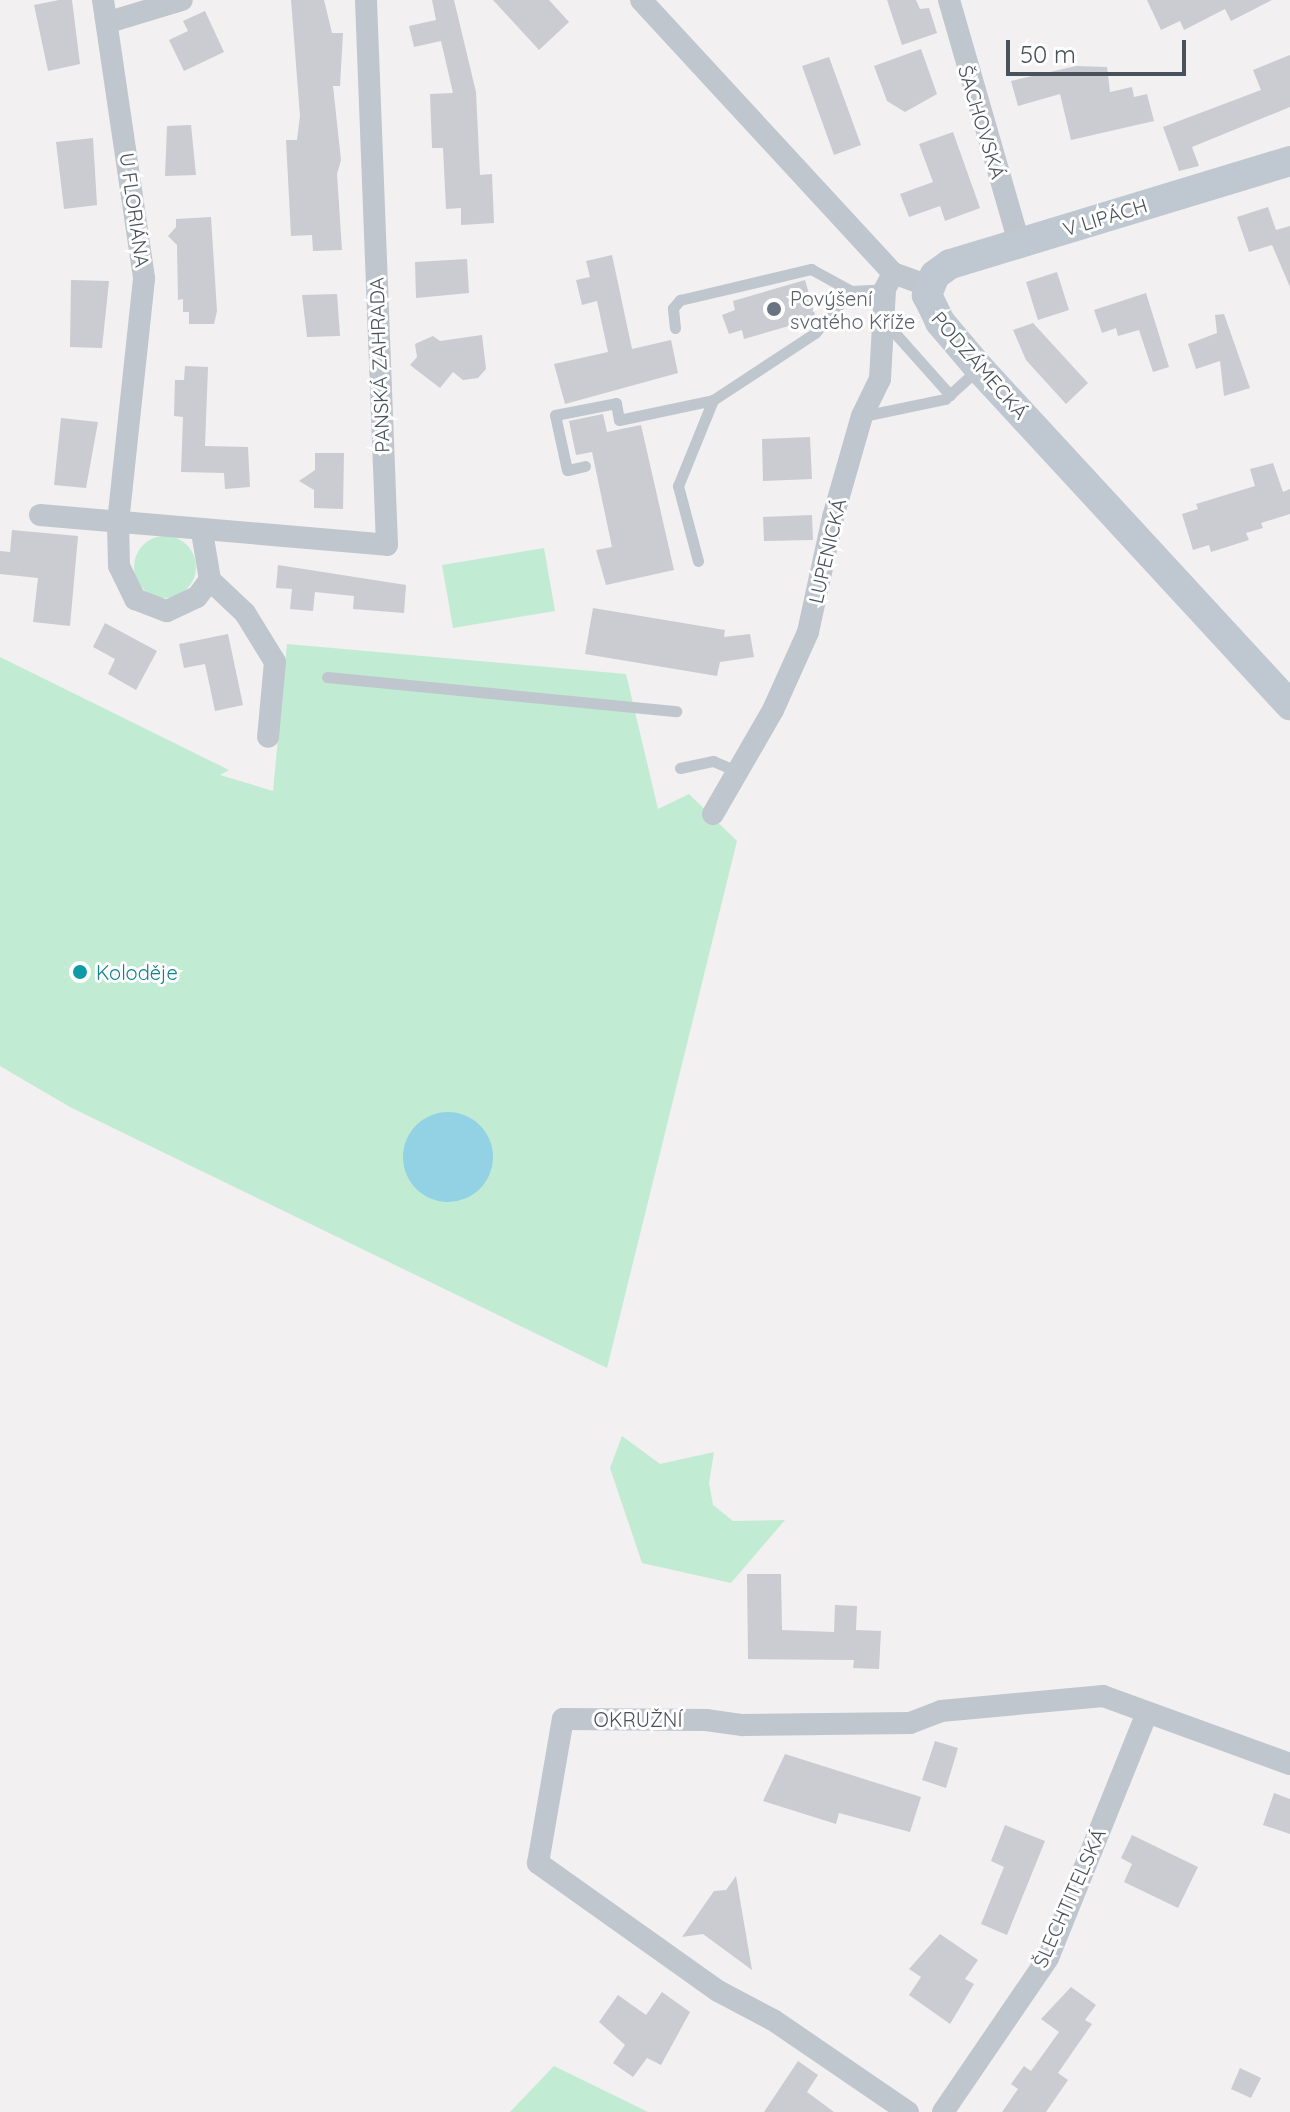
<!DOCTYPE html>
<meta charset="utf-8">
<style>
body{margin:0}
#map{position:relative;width:1290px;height:2112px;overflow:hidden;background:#f2f0f0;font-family:Quicksand,sans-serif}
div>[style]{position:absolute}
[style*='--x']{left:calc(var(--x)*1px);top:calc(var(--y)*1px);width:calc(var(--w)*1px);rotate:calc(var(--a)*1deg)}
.green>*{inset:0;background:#c2ebd3}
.round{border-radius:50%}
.water>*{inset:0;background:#93d1e4}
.building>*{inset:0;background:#caccd2}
.lane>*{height:11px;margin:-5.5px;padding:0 5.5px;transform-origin:5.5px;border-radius:5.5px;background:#bfc6cd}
.street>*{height:22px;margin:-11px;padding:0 11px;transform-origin:11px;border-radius:11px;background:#bfc6cd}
.secondary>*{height:30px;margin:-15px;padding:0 15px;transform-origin:15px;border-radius:15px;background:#bfc7d1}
.dots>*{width:22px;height:22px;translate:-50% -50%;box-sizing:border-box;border:4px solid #fff;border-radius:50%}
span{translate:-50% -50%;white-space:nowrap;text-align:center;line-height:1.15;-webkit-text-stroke:6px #fff;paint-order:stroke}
.street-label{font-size:20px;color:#49525b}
.worship-label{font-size:20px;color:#5b616d}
.left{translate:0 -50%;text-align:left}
.culture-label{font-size:20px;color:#0d838f}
.scale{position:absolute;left:1006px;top:40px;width:180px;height:36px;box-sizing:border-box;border:4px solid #49525b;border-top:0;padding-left:10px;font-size:24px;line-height:28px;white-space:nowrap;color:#49525b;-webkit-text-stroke:6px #fff;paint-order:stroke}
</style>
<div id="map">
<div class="green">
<i class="round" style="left:134px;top:536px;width:62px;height:62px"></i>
<i style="clip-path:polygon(544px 548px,555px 611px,453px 628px,442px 565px)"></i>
<i style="clip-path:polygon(287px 644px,626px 674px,658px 809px,689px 794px,737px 841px,607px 1368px,70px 1107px,0 1066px,0 657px,229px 770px,220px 775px,273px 791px)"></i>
<i style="clip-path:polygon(622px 1436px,660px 1464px,714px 1452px,709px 1483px,713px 1505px,733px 1521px,785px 1520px,731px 1583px,642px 1563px,610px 1468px)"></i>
<i style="clip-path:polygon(554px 2066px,648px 2112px,510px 2112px)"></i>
</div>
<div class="water">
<i class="round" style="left:403px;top:1112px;width:90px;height:90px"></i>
</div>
<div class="building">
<i style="clip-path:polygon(59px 0,72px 0,80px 64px,48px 71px,34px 5px)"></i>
<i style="clip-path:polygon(291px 0,324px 0,332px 33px,343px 33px,340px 86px,333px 86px,341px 160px,337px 174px,342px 250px,313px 251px,312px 235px,291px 236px,286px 140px,297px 140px,300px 116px)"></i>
<i style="clip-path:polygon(432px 0,454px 0,476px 92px,480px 175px,492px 174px,494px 223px,461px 225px,461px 208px,446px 209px,443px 148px,432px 148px,430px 94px,453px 93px,441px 41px,414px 47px,409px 26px,436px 20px)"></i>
<i style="clip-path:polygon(493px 0,549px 0,569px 22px,539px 50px)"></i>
<i style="clip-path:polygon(887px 0,916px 0,920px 9px,929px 8px,937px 33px,902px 45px)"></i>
<i style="clip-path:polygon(1147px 0,1272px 0,1231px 21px,1225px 9px,1184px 30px,1180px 21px,1161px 30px)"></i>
<i style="clip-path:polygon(205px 11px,224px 52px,184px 71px,169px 40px,188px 31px,183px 21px)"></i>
<i style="clip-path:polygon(921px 49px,937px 94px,905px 112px,887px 101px,874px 66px)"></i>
<i style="clip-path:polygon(1290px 55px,1290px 107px,1192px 147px,1199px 166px,1179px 171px,1163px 127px,1261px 90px,1253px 70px)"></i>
<i style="clip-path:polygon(829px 57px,861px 145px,834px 155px,802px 66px)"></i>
<i style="clip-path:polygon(1076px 66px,1107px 67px,1110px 92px,1132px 87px,1134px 97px,1147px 94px,1154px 121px,1071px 140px,1060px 94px,1018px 106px,1011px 81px)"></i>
<i style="clip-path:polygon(191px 125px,196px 175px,165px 176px,167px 126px)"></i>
<i style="clip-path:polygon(953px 132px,980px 208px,945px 221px,940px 206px,909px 217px,900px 194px,933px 182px,919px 144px)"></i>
<i style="clip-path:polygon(93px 138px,97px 205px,64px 209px,56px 142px)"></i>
<i style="clip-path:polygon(1268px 207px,1276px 230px,1290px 226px,1290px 287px,1272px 245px,1249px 252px,1237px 217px)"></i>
<i style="clip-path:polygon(211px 217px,217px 311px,214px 324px,189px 324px,189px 312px,183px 312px,183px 299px,178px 300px,177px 245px,168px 236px,176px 227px,176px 219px)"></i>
<i style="clip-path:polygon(612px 255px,632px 349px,671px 340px,678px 373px,565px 404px,554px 364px,608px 352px,597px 301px,582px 305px,576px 280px,590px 277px,586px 261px)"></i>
<i style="clip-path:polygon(467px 259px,469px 293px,416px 298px,415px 262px)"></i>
<i style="clip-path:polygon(1057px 272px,1069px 310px,1038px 320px,1026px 282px)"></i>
<i style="clip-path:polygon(71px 280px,109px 281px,102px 348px,70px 347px)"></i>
<i style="clip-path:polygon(805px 280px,816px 318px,744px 339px,742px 330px,729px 334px,722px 315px,735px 310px,733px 301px)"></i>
<i style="clip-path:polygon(1146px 293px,1169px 367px,1153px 372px,1139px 330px,1118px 336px,1116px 328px,1102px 333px,1094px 310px)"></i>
<i style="clip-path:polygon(337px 294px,340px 336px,307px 337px,302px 295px)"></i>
<i style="clip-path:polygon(1224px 314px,1250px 388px,1224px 396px,1220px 361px,1196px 369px,1188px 344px,1217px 333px,1215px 315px)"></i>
<i style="clip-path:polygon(1033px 323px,1088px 383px,1066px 404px,1026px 360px,1013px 330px)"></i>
<i style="clip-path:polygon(482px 335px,486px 369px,478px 378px,463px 380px,453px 372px,440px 388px,410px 365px,417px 357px,415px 344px,433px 336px,440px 341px)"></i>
<i style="clip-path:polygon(185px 366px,208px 367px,205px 446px,248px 447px,250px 487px,225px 489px,224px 473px,181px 472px,183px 417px,174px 416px,175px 380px,184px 380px)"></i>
<i style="clip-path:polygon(603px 414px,607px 432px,641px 425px,674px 570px,606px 585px,596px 550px,612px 547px,592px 452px,576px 455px,569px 421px)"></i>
<i style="clip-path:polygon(61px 418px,98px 422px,86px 488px,54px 485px)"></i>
<i style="clip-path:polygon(810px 437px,812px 479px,763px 481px,762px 439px)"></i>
<i style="clip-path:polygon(315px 453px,344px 453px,343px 509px,314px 508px,314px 490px,299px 481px,315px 470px)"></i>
<i style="clip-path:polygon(1273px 463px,1283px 492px,1290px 489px,1290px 514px,1261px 523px,1263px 528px,1246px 533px,1249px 540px,1211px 552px,1209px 545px,1193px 550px,1182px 514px,1198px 509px,1196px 504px,1255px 486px,1250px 469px)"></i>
<i style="clip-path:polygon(812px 515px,813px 540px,764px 541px,763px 517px)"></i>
<i style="clip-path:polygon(12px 530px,78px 536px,70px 626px,33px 622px,38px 578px,0 574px,0 551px,10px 552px)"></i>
<i style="clip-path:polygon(278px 565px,406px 585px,404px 613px,353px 609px,354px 596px,315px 592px,313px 611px,290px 609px,292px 589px,276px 588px)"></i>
<i style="clip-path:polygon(593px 608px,725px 630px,724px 637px,750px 634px,754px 657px,720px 662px,717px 676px,585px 654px)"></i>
<i style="clip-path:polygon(105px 623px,157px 651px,136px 690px,108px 674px,115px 659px,93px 647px)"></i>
<i style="clip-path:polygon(228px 634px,243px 705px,215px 711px,205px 664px,184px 668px,179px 644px)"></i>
<i style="clip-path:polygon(747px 1574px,781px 1574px,782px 1630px,834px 1632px,835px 1605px,857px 1606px,856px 1630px,881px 1631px,879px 1669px,853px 1668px,854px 1660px,748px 1659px)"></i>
<i style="clip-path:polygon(935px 1741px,958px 1748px,946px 1788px,922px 1780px)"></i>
<i style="clip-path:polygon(785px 1754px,921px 1797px,910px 1832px,839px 1813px,836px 1824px,763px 1801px)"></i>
<i style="clip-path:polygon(1274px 1793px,1290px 1799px,1290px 1834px,1263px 1825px)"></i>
<i style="clip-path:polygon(1005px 1825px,1045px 1841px,1007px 1935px,981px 1924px,1004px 1867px,991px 1861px)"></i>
<i style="clip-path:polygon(1132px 1835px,1198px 1867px,1178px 1908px,1124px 1882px,1132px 1864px,1121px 1858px)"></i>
<i style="clip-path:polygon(736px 1876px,752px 1970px,703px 1934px,682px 1937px,714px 1891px,726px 1890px)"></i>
<i style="clip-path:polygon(940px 1934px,978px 1960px,965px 1979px,974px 1984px,950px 2024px,909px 1995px,921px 1977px,909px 1969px)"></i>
<i style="clip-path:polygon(1071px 1987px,1096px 2005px,1085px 2020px,1092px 2024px,1058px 2073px,1068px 2080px,1046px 2112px,1002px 2112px,1018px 2089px,1011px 2084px,1024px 2066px,1031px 2071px,1059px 2032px,1041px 2019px)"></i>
<i style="clip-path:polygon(662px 1992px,690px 2012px,661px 2065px,647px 2058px,633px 2077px,613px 2063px,625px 2045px,599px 2022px,618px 1995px,646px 2015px)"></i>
<i style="clip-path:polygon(798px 2061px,818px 2075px,807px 2092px,834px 2112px,764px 2112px)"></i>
<i style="clip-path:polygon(1240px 2068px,1261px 2078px,1251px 2098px,1231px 2089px)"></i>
</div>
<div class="lane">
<i style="--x:885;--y:322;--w:98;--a:48.3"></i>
<i style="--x:675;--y:328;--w:20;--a:-96"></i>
<i style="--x:673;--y:308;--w:11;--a:-49"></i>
<i style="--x:680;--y:300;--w:135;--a:-13.3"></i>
<i style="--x:811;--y:269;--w:46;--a:28.8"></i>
<i style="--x:863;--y:416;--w:84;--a:-11.7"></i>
<i style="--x:945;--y:399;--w:43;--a:-42.2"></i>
<i style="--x:585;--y:466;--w:18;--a:167"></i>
<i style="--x:567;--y:470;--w:56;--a:-102.3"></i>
<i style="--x:555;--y:415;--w:62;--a:-11.1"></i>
<i style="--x:616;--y:403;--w:17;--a:80"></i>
<i style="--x:619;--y:420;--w:96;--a:-12"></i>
<i style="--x:713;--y:400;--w:122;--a:-33.3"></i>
<i style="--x:815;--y:333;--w:55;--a:-49.4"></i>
<i style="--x:851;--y:291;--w:34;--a:-3"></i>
<i style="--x:698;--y:561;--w:78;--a:-104.9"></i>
<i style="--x:678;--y:486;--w:93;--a:-67.9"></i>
<i style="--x:327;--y:677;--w:351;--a:5.6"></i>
<i style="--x:680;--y:768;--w:34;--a:-12"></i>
<i style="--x:713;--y:761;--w:26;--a:23"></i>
</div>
<div class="street">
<i style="--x:103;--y:0;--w:282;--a:81.6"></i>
<i style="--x:144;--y:279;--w:244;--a:96.1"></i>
<i style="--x:118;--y:522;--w:44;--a:88.7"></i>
<i style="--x:119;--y:566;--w:37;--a:64"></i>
<i style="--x:135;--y:599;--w:34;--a:21"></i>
<i style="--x:167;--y:611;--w:33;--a:-25"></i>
<i style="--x:197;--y:597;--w:21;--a:-53"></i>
<i style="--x:641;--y:0;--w:372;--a:47.3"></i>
<i style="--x:893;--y:273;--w:37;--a:20"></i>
<i style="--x:949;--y:0;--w:253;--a:73.9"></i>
<i style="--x:109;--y:22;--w:76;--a:-16.8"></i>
<i style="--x:40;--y:515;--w:348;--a:4.9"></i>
<i style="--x:387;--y:545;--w:545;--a:-92.21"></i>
<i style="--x:202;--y:532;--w:49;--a:80.5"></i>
<i style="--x:210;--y:580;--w:48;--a:43.3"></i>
<i style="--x:245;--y:613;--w:57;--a:58.5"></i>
<i style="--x:275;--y:662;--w:75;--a:95.3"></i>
<i style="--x:713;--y:814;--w:120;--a:-60"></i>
<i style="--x:773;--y:710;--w:85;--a:-65.8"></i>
<i style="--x:808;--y:632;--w:118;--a:-77.7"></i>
<i style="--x:833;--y:517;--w:105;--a:-74"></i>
<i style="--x:862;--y:416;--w:41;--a:-64.1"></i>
<i style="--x:880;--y:379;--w:90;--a:-86.8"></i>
<i style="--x:885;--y:289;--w:18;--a:-63"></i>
<i style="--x:908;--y:2112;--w:163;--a:-145.7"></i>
<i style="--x:773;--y:2020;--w:62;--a:-152.2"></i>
<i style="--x:718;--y:1991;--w:221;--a:-144.6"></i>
<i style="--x:538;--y:1863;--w:146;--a:-80.2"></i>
<i style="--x:563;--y:1719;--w:143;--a:0.4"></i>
<i style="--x:706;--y:1720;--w:37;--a:8"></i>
<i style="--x:743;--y:1725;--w:167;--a:-0.7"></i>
<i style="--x:910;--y:1723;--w:33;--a:-21"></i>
<i style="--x:941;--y:1711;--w:163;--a:-5.3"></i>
<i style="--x:1103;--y:1696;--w:199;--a:20"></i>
<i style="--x:943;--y:2112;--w:186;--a:-55.7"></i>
<i style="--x:1048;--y:1958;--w:264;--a:-68"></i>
</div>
<div class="secondary">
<i style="--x:1290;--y:161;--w:355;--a:163.1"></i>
<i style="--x:950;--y:264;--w:19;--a:144"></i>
<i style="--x:935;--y:275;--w:22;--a:112"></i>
<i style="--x:927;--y:295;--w:30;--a:64"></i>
<i style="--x:940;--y:322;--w:60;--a:49.7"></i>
<i style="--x:979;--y:368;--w:459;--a:47.3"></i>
</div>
<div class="dots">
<i style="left:774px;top:309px;background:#6b7280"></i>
<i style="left:80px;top:972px;background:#0f9aa8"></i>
</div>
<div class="street-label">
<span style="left:982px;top:122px;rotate:73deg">ŠACHOVSKÁ</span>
<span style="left:135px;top:210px;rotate:82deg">U FLORIÁNA</span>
<span style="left:1105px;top:217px;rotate:-17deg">V LIPÁCH</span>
<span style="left:379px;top:365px;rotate:-92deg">PANSKÁ ZAHRADA</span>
<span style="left:980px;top:365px;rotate:49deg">PODZÁMECKÁ</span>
<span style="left:827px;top:551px;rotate:-77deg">LUPENICKÁ</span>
<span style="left:638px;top:1719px">OKRUŽNÍ</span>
<span style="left:1069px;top:1898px;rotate:-66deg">ŠLECHTITELSKÁ</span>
</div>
<div class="worship-label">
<span class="left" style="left:790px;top:310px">Povýšení<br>svatého Kříže</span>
</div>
<div class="culture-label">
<span class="left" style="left:96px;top:972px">Koloděje</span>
</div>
<div class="scale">50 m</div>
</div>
